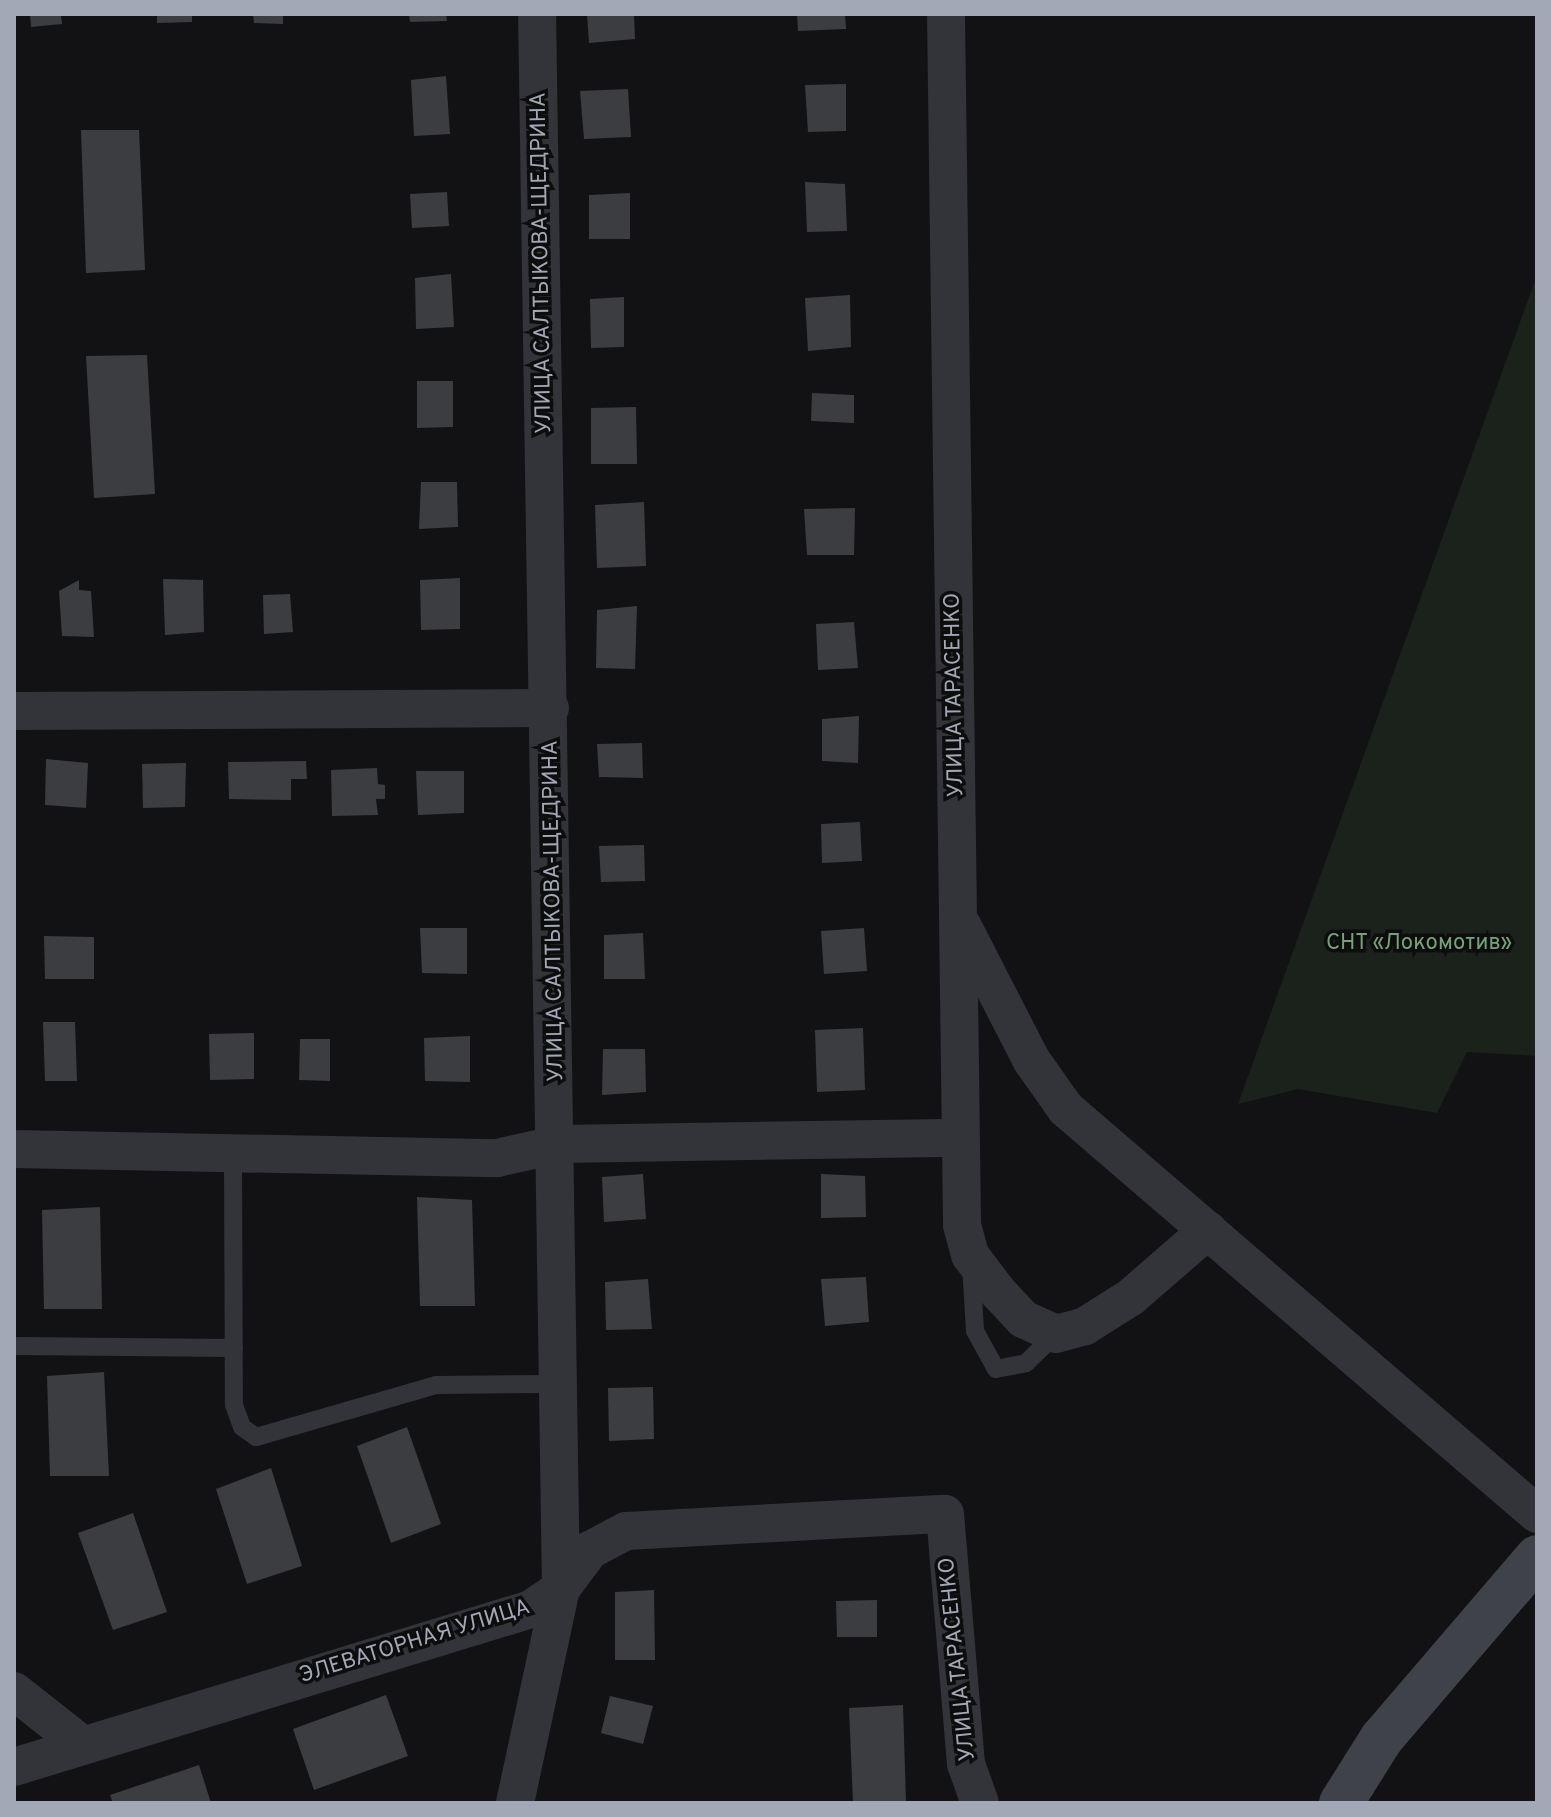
<!DOCTYPE html>
<meta charset="utf-8">
<style>
body{margin:0}
#map{position:relative;width:1551px;height:1817px;overflow:hidden;background:#121214;font-family:Overpass,sans-serif}
div>[style]{position:absolute}
[style*='--x']{left:calc(var(--x)*1px);top:calc(var(--y)*1px);width:calc(var(--w)*1px);rotate:calc(var(--a)*1deg)}
.green>*{inset:0;background:#1a221b}
.building>*{inset:0;background:#3c3d41}
.lane>*{height:18px;margin:-9px;padding:0 9px;transform-origin:9px;border-radius:9px;background:#323439}
.street>*{height:38px;margin:-19px;padding:0 19px;transform-origin:19px;border-radius:19px;background:#323439}
.secondary>*{height:44px;margin:-22px;padding:0 22px;transform-origin:22px;border-radius:22px;background:#404249}
span{translate:-50% -50%;white-space:nowrap;text-align:center;line-height:1.15;-webkit-text-stroke:7px #0d0d0e;paint-order:stroke}
.street-label{font-size:22px;color:#a2a8b5}
.park-label{font-size:22px;color:#77a279}
.frame{position:absolute;inset:0;border:16px solid #a2a8b5;pointer-events:none}
</style>
<div id="map">
<div class="green">
<i style="clip-path:polygon(1537px 275px,1537px 1056px,1467px 1052px,1437px 1113px,1298px 1089px,1238px 1104px)"></i>
</div>
<div class="building">
<i style="clip-path:polygon(30px 14px,61px 14px,62px 24px,31px 27px)"></i>
<i style="clip-path:polygon(157px 14px,192px 14px,192px 22px,157px 23px)"></i>
<i style="clip-path:polygon(253px 14px,283px 14px,283px 24px,254px 23px)"></i>
<i style="clip-path:polygon(409px 14px,446px 14px,447px 21px,410px 22px)"></i>
<i style="clip-path:polygon(587px 14px,634px 14px,635px 39px,589px 43px)"></i>
<i style="clip-path:polygon(797px 14px,845px 14px,846px 29px,798px 31px)"></i>
<i style="clip-path:polygon(446px 76px,450px 134px,414px 136px,411px 80px)"></i>
<i style="clip-path:polygon(846px 84px,846px 131px,808px 132px,805px 85px)"></i>
<i style="clip-path:polygon(628px 89px,631px 137px,584px 139px,580px 91px)"></i>
<i style="clip-path:polygon(81px 130px,139px 130px,145px 270px,86px 273px)"></i>
<i style="clip-path:polygon(805px 182px,845px 184px,847px 231px,807px 232px)"></i>
<i style="clip-path:polygon(447px 192px,449px 226px,412px 228px,410px 194px)"></i>
<i style="clip-path:polygon(630px 193px,630px 239px,589px 239px,589px 195px)"></i>
<i style="clip-path:polygon(451px 274px,454px 327px,416px 329px,415px 278px)"></i>
<i style="clip-path:polygon(850px 295px,851px 347px,808px 351px,805px 298px)"></i>
<i style="clip-path:polygon(624px 297px,624px 347px,591px 348px,590px 299px)"></i>
<i style="clip-path:polygon(147px 355px,155px 494px,94px 498px,86px 356px)"></i>
<i style="clip-path:polygon(417px 381px,453px 381px,453px 427px,417px 428px)"></i>
<i style="clip-path:polygon(812px 393px,854px 395px,854px 423px,811px 421px)"></i>
<i style="clip-path:polygon(636px 407px,637px 464px,591px 464px,591px 408px)"></i>
<i style="clip-path:polygon(421px 482px,457px 482px,458px 527px,419px 529px)"></i>
<i style="clip-path:polygon(644px 502px,646px 566px,597px 568px,595px 505px)"></i>
<i style="clip-path:polygon(855px 508px,854px 555px,807px 555px,804px 509px)"></i>
<i style="clip-path:polygon(460px 578px,460px 629px,421px 630px,420px 580px)"></i>
<i style="clip-path:polygon(163px 579px,203px 580px,204px 632px,165px 635px)"></i>
<i style="clip-path:polygon(79px 580px,79px 590px,91px 591px,94px 637px,62px 636px,59px 591px)"></i>
<i style="clip-path:polygon(290px 594px,293px 632px,264px 634px,263px 595px)"></i>
<i style="clip-path:polygon(637px 606px,635px 669px,596px 668px,597px 610px)"></i>
<i style="clip-path:polygon(854px 622px,858px 668px,818px 670px,816px 624px)"></i>
<i style="clip-path:polygon(859px 716px,858px 763px,822px 761px,822px 719px)"></i>
<i style="clip-path:polygon(642px 743px,643px 778px,599px 777px,597px 744px)"></i>
<i style="clip-path:polygon(46px 759px,88px 763px,86px 808px,45px 805px)"></i>
<i style="clip-path:polygon(306px 761px,307px 779px,291px 779px,291px 800px,229px 799px,228px 762px)"></i>
<i style="clip-path:polygon(186px 763px,185px 807px,143px 808px,142px 764px)"></i>
<i style="clip-path:polygon(377px 768px,378px 784px,385px 785px,385px 799px,376px 799px,378px 815px,332px 816px,331px 770px)"></i>
<i style="clip-path:polygon(416px 771px,464px 771px,464px 813px,418px 815px)"></i>
<i style="clip-path:polygon(860px 822px,862px 861px,822px 863px,821px 824px)"></i>
<i style="clip-path:polygon(644px 845px,645px 881px,601px 882px,599px 846px)"></i>
<i style="clip-path:polygon(420px 928px,467px 928px,467px 974px,422px 973px)"></i>
<i style="clip-path:polygon(864px 928px,867px 971px,824px 974px,821px 931px)"></i>
<i style="clip-path:polygon(643px 933px,645px 979px,604px 979px,604px 935px)"></i>
<i style="clip-path:polygon(44px 936px,94px 937px,94px 979px,45px 979px)"></i>
<i style="clip-path:polygon(43px 1022px,75px 1022px,77px 1081px,45px 1081px)"></i>
<i style="clip-path:polygon(863px 1028px,865px 1090px,817px 1092px,815px 1030px)"></i>
<i style="clip-path:polygon(254px 1033px,254px 1079px,210px 1080px,209px 1034px)"></i>
<i style="clip-path:polygon(470px 1036px,470px 1082px,425px 1081px,424px 1038px)"></i>
<i style="clip-path:polygon(300px 1039px,330px 1039px,330px 1081px,299px 1080px)"></i>
<i style="clip-path:polygon(603px 1049px,645px 1049px,646px 1092px,602px 1095px)"></i>
<i style="clip-path:polygon(643px 1174px,646px 1219px,604px 1222px,602px 1177px)"></i>
<i style="clip-path:polygon(821px 1174px,865px 1176px,866px 1217px,821px 1218px)"></i>
<i style="clip-path:polygon(417px 1197px,472px 1200px,475px 1306px,420px 1306px)"></i>
<i style="clip-path:polygon(100px 1207px,102px 1309px,44px 1309px,42px 1210px)"></i>
<i style="clip-path:polygon(866px 1277px,869px 1322px,825px 1326px,821px 1279px)"></i>
<i style="clip-path:polygon(648px 1279px,652px 1329px,606px 1330px,605px 1282px)"></i>
<i style="clip-path:polygon(104px 1372px,109px 1476px,50px 1476px,47px 1376px)"></i>
<i style="clip-path:polygon(653px 1387px,654px 1439px,609px 1441px,608px 1388px)"></i>
<i style="clip-path:polygon(407px 1427px,441px 1524px,391px 1543px,357px 1446px)"></i>
<i style="clip-path:polygon(271px 1468px,302px 1566px,247px 1584px,216px 1489px)"></i>
<i style="clip-path:polygon(133px 1513px,167px 1612px,113px 1630px,78px 1533px)"></i>
<i style="clip-path:polygon(654px 1590px,655px 1660px,615px 1660px,615px 1592px)"></i>
<i style="clip-path:polygon(877px 1600px,877px 1637px,837px 1637px,836px 1601px)"></i>
<i style="clip-path:polygon(386px 1695px,408px 1756px,314px 1790px,293px 1729px)"></i>
<i style="clip-path:polygon(610px 1696px,653px 1706px,643px 1744px,601px 1733px)"></i>
<i style="clip-path:polygon(903px 1705px,906px 1803px,853px 1803px,849px 1708px)"></i>
<i style="clip-path:polygon(199px 1765px,211px 1803px,113px 1803px,110px 1795px)"></i>
</div>
<div class="lane">
<i style="--x:233;--y:1153;--w:252;--a:89.8"></i>
<i style="--x:234;--y:1405;--w:23;--a:70"></i>
<i style="--x:242;--y:1427;--w:17;--a:36"></i>
<i style="--x:256;--y:1437;--w:187;--a:-16.1"></i>
<i style="--x:436;--y:1385;--w:124;--a:-0.5"></i>
<i style="--x:971;--y:1265;--w:66;--a:86.5"></i>
<i style="--x:975;--y:1331;--w:43;--a:61.1"></i>
<i style="--x:996;--y:1369;--w:31;--a:-11"></i>
<i style="--x:1026;--y:1363;--w:42;--a:-44"></i>
<i style="--x:14;--y:1346;--w:220;--a:0.5"></i>
</div>
<div class="street">
<i style="--x:946;--y:14;--w:1211;--a:89.24"></i>
<i style="--x:962;--y:1225;--w:31;--a:75"></i>
<i style="--x:970;--y:1255;--w:46;--a:52.9"></i>
<i style="--x:998;--y:1292;--w:37;--a:47"></i>
<i style="--x:1023;--y:1319;--w:36;--a:24"></i>
<i style="--x:1056;--y:1334;--w:30;--a:-15"></i>
<i style="--x:1085;--y:1326;--w:54;--a:-32.2"></i>
<i style="--x:1131;--y:1297;--w:102;--a:-41"></i>
<i style="--x:14;--y:711;--w:536;--a:-0.32"></i>
<i style="--x:962;--y:925;--w:153;--a:62.8"></i>
<i style="--x:1032;--y:1061;--w:59;--a:54.7"></i>
<i style="--x:1066;--y:1109;--w:621;--a:40.69"></i>
<i style="--x:14;--y:1149;--w:483;--a:1.1"></i>
<i style="--x:497;--y:1158;--w:64;--a:-12.7"></i>
<i style="--x:559;--y:1144;--w:401;--a:-0.9"></i>
<i style="--x:14;--y:1691;--w:84;--a:38.2"></i>
<i style="--x:14;--y:1767;--w:541;--a:-16.99"></i>
<i style="--x:531;--y:1609;--w:36;--a:-34"></i>
<i style="--x:561;--y:1589;--w:49;--a:-53.4"></i>
<i style="--x:590;--y:1550;--w:41;--a:-27.8"></i>
<i style="--x:626;--y:1531;--w:319;--a:-3.1"></i>
<i style="--x:945;--y:1514;--w:251;--a:85.2"></i>
<i style="--x:966;--y:1764;--w:41;--a:70.3"></i>
<i style="--x:515;--y:1803;--w:219;--a:-77.9"></i>
<i style="--x:561;--y:1589;--w:1575;--a:-90.87"></i>
</div>
<div class="secondary">
<i style="--x:1341;--y:1803;--w:77;--a:-57.8"></i>
<i style="--x:1382;--y:1738;--w:238;--a:-49.4"></i>
</div>
<div class="street-label">
<span style="left:542px;top:263px;rotate:-91deg">УЛИЦА САЛТЫКОВА-ЩЕДРИНА</span>
<span style="left:955px;top:695px;rotate:-91deg">УЛИЦА ТАРАСЕНКО</span>
<span style="left:554px;top:911px;rotate:-91deg">УЛИЦА САЛТЫКОВА-ЩЕДРИНА</span>
<span style="left:415px;top:1642px;rotate:-17deg">ЭЛЕВАТОРНАЯ УЛИЦА</span>
<span style="left:958px;top:1659px;rotate:-96deg">УЛИЦА ТАРАСЕНКО</span>
</div>
<div class="park-label">
<span style="left:1419px;top:944px">СНТ «Локомотив»</span>
</div>
<div class="frame"></div>
</div>
